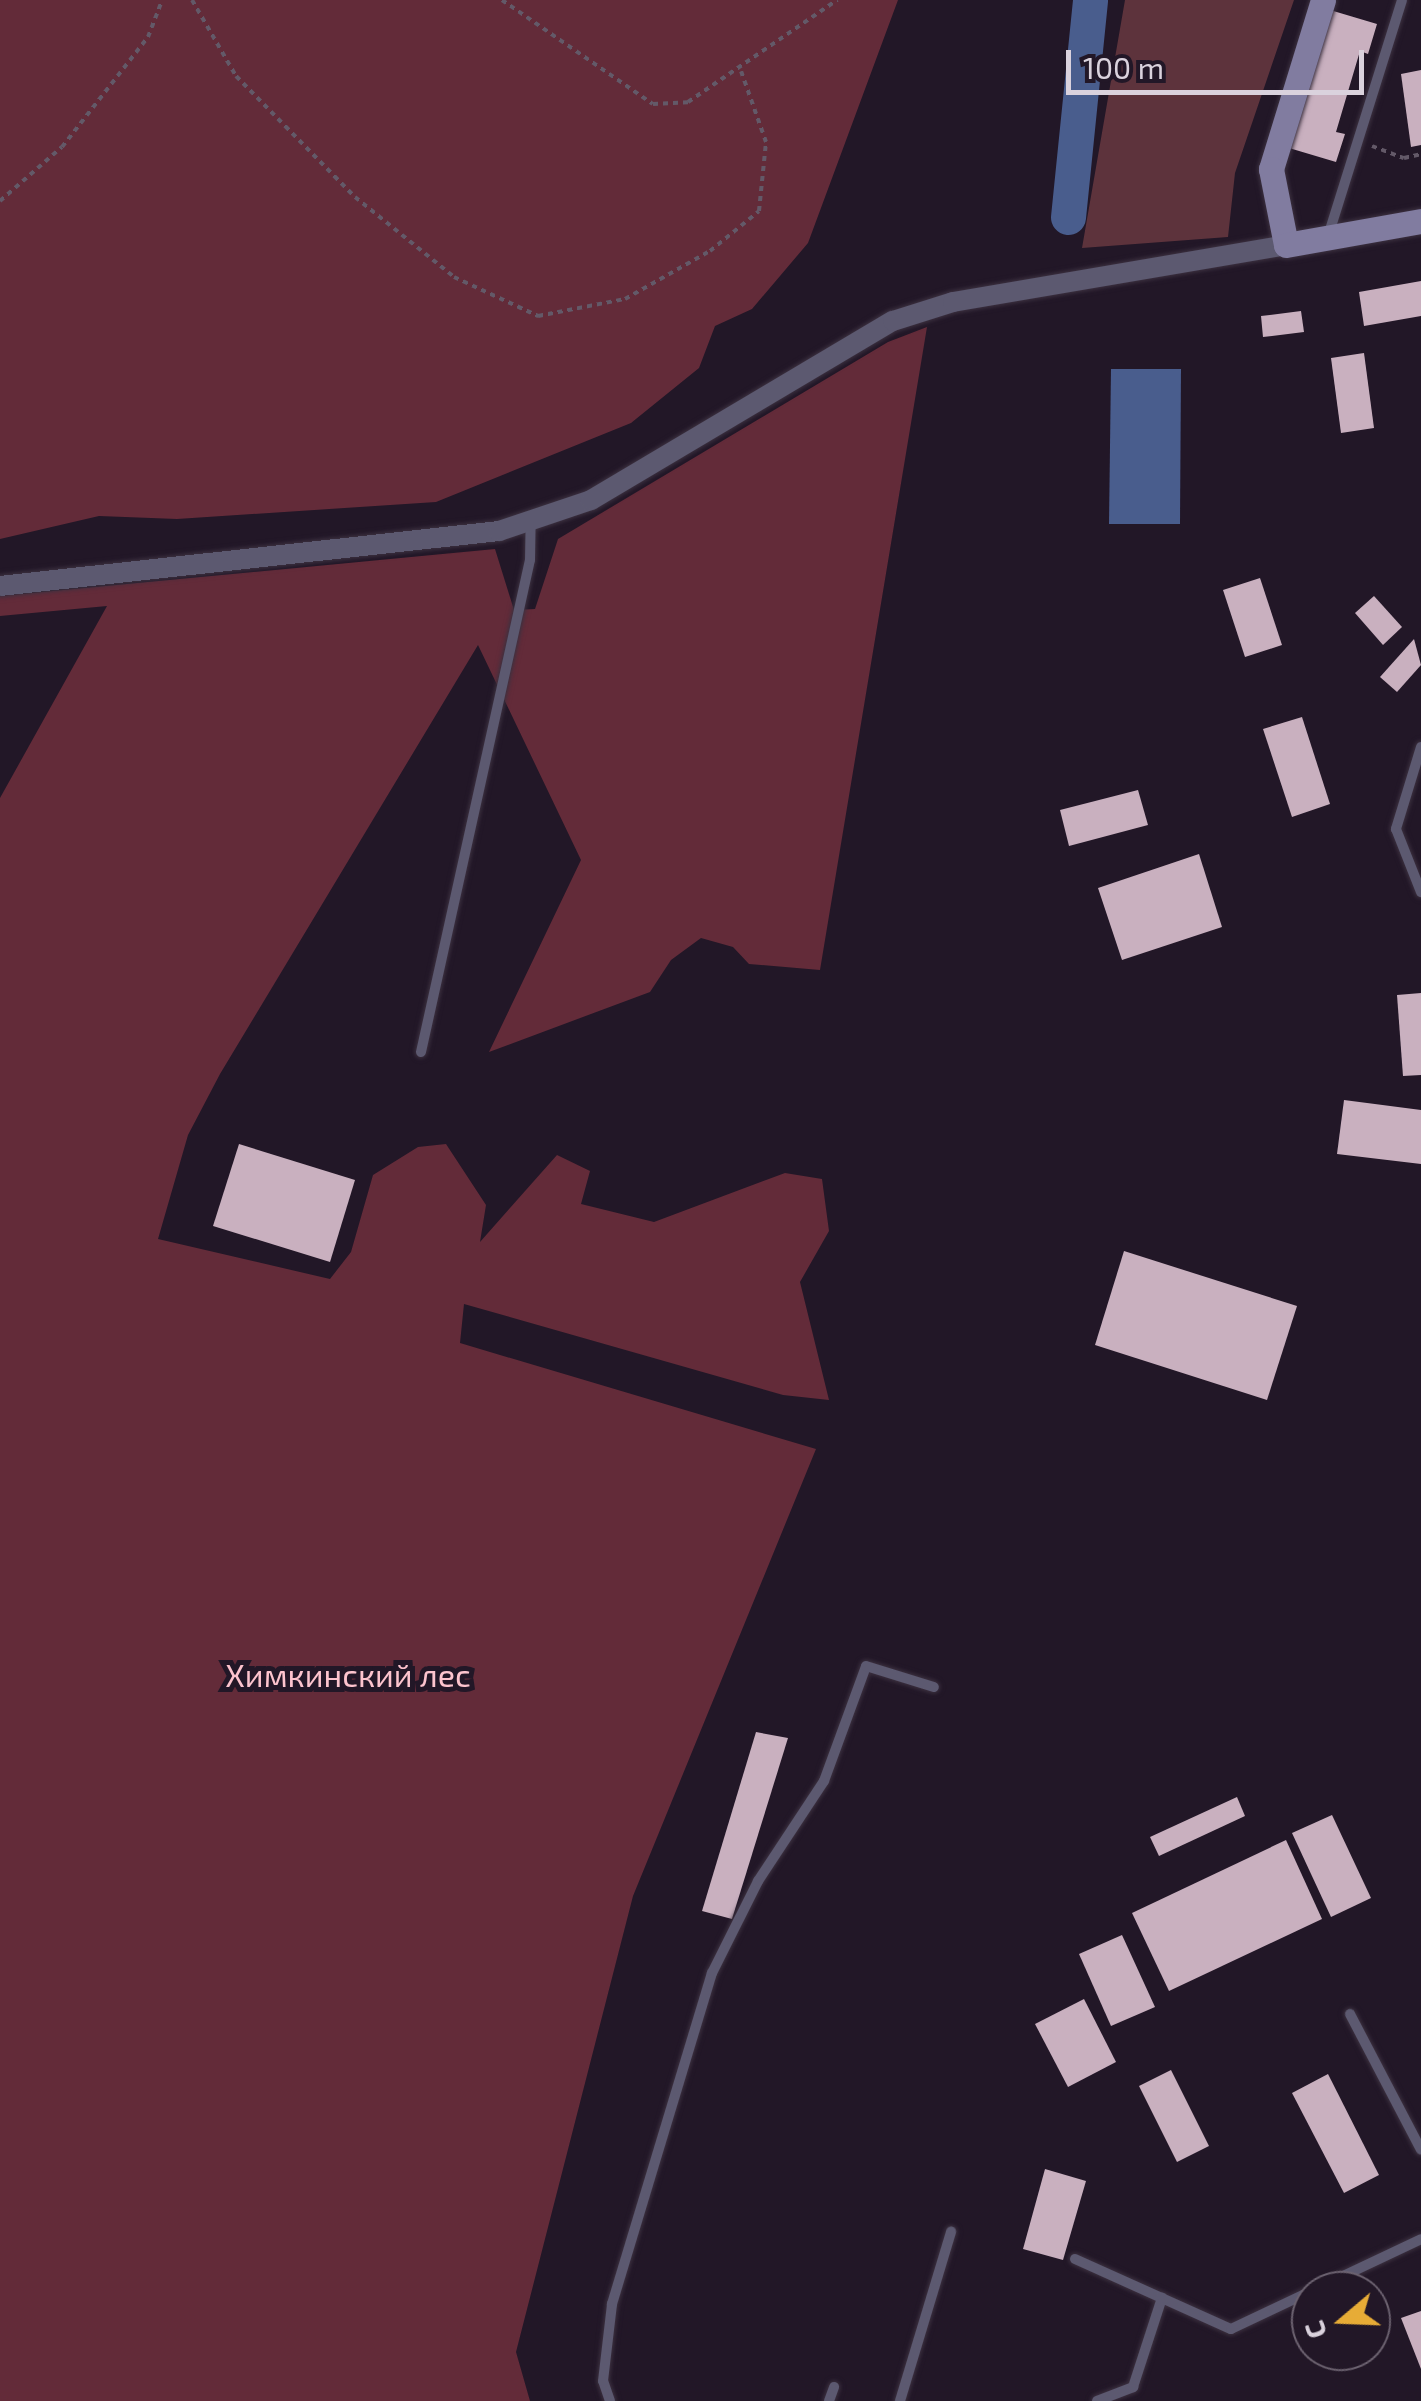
<!DOCTYPE html>
<meta charset="utf-8">
<style>
body{margin:0}
#map{position:relative;width:1421px;height:2401px;overflow:hidden;background:#221727;font-family:"Exo 2",sans-serif}
div>[style]{position:absolute}
[style*='--x']{left:calc(var(--x)*1px);top:calc(var(--y)*1px);width:calc(var(--w)*1px);rotate:calc(var(--a)*1deg)}
.green>*{inset:0;background:#5d333c}
.forest>*{inset:0;background:#632b39}
.water>*{inset:0;background:#495d8d}
.river>*{height:35px;margin:-17.5px;padding:0 17.5px;transform-origin:17.5px;border-radius:17.5px;background:#495d8d}
.building>*{inset:0;background:#c9b0bf}
.path>*{height:4px;margin-top:-2px;transform-origin:0;background:repeating-linear-gradient(90deg,#635968 0 5px,transparent 0 10px)}
.roads{filter:drop-shadow(0 0 2px #3c3140) drop-shadow(0 0 2px #3c3140)}
.lane>*{height:10px;margin:-5px;padding:0 5px;transform-origin:5px;border-radius:5px;background:#5c5970}
.street>*{height:20px;margin:-10px;padding:0 10px;transform-origin:10px;border-radius:10px;background:#5c5970}
.secondary>*{height:25px;margin:-12.5px;padding:0 12.5px;transform-origin:12.5px;border-radius:12.5px;background:#817ca0}
span{translate:-50% -50%;white-space:nowrap;text-align:center;line-height:1.15;-webkit-text-stroke:10px #221727;paint-order:stroke}
.park-label{font-size:32px;color:#fdc4ce}
.north{position:absolute;left:1291px;top:2271px;width:100px;height:100px;box-sizing:border-box;background:#221727;border:2px solid #6c6270;border-radius:50%;rotate:251deg;font-size:28px;font-weight:700;line-height:40px;text-align:center;color:#dad2dd}
.north::after{content:'';display:block;margin:auto;width:35px;height:45px;background:#e7ac36;clip-path:polygon(50% 0,100% 100%,50% 72%,0 100%)}
.scale{position:absolute;left:1066px;top:50px;width:298px;height:45px;box-sizing:border-box;border:5px solid #dad2dd;border-top:0;padding-left:12px;font-size:30px;line-height:35px;white-space:nowrap;color:#dad2dd;-webkit-text-stroke:8px #221727;paint-order:stroke}
</style>
<div id="map">
<div class="green">
<i style="clip-path:polygon(1125px 0,1294px 0,1235px 173px,1228px 237px,1082px 248px)"></i>
</div>
<div class="forest">
<i style="clip-path:polygon(0 0,898px 0,808px 243px,752px 309px,715px 326px,699px 368px,631px 423px,436px 502px,177px 519px,99px 516px,0 539px)"></i>
<i style="clip-path:polygon(927px 327px,820px 970px,749px 964px,733px 947px,701px 938px,671px 960px,650px 992px,489px 1052px,581px 860px,478px 645px,220px 1074px,188px 1135px,158px 1239px,330px 1279px,351px 1252px,373px 1175px,418px 1147px,446px 1144px,486px 1205px,480px 1242px,557px 1155px,590px 1171px,581px 1204px,654px 1222px,785px 1173px,822px 1179px,829px 1231px,800px 1282px,829px 1400px,783px 1395px,464px 1304px,460px 1343px,816px 1449px,633px 1896px,516px 2352px,530px 2401px,0 2401px,0 798px,107px 606px,0 616px,0 596px,495px 549px,514px 610px,535px 609px,558px 539px,888px 342px)"></i>
</div>
<div class="water">
<i style="clip-path:polygon(1111px 369px,1181px 369px,1180px 524px,1109px 524px)"></i>
</div>
<div class="river">
<i style="--x:1068;--y:217;--w:218;--a:-84.2"></i>
</div>
<div class="building">
<i style="clip-path:polygon(1330px 10px,1377px 24px,1368px 54px,1360px 51px,1336px 132px,1345px 134px,1336px 162px,1289px 148px)"></i>
<i style="clip-path:polygon(1421px 70px,1421px 145px,1411px 147px,1401px 74px)"></i>
<i style="clip-path:polygon(1421px 281px,1421px 316px,1364px 326px,1359px 292px)"></i>
<i style="clip-path:polygon(1301px 311px,1304px 332px,1263px 337px,1261px 316px)"></i>
<i style="clip-path:polygon(1364px 353px,1374px 428px,1341px 433px,1331px 358px)"></i>
<i style="clip-path:polygon(1260px 578px,1282px 645px,1245px 657px,1223px 590px)"></i>
<i style="clip-path:polygon(1374px 596px,1402px 627px,1383px 645px,1355px 613px)"></i>
<i style="clip-path:polygon(1414px 639px,1421px 665px,1397px 692px,1380px 677px)"></i>
<i style="clip-path:polygon(1302px 717px,1330px 804px,1292px 817px,1263px 729px)"></i>
<i style="clip-path:polygon(1138px 790px,1148px 825px,1069px 846px,1060px 810px)"></i>
<i style="clip-path:polygon(1199px 854px,1222px 927px,1122px 960px,1098px 888px)"></i>
<i style="clip-path:polygon(1421px 993px,1421px 1075px,1403px 1076px,1397px 995px)"></i>
<i style="clip-path:polygon(1344px 1100px,1421px 1110px,1421px 1164px,1337px 1154px)"></i>
<i style="clip-path:polygon(239px 1144px,355px 1180px,330px 1262px,213px 1226px)"></i>
<i style="clip-path:polygon(1124px 1251px,1297px 1306px,1267px 1400px,1095px 1345px)"></i>
<i style="clip-path:polygon(756px 1732px,788px 1738px,732px 1919px,702px 1911px)"></i>
<i style="clip-path:polygon(1237px 1797px,1245px 1816px,1159px 1856px,1150px 1837px)"></i>
<i style="clip-path:polygon(1332px 1815px,1371px 1898px,1331px 1917px,1292px 1833px)"></i>
<i style="clip-path:polygon(1286px 1840px,1322px 1919px,1169px 1991px,1132px 1913px)"></i>
<i style="clip-path:polygon(1122px 1935px,1155px 2007px,1111px 2026px,1079px 1954px)"></i>
<i style="clip-path:polygon(1084px 1999px,1116px 2062px,1068px 2087px,1035px 2024px)"></i>
<i style="clip-path:polygon(1171px 2070px,1209px 2146px,1177px 2162px,1139px 2086px)"></i>
<i style="clip-path:polygon(1328px 2074px,1379px 2175px,1344px 2193px,1292px 2093px)"></i>
<i style="clip-path:polygon(1045px 2169px,1086px 2181px,1063px 2260px,1023px 2249px)"></i>
<i style="clip-path:polygon(1421px 2311px,1421px 2369px,1401px 2318px)"></i>
</div>
<div class="path">
<i style="--x:192;--y:0;--w:88;--a:59.9"></i>
<i style="--x:236;--y:76;--w:170;--a:45.5"></i>
<i style="--x:355;--y:197;--w:127;--a:38.9"></i>
<i style="--x:454;--y:277;--w:93;--a:24.9"></i>
<i style="--x:538;--y:316;--w:89;--a:-11.1"></i>
<i style="--x:625;--y:299;--w:98;--a:-29.5"></i>
<i style="--x:710;--y:251;--w:63;--a:-39.2"></i>
<i style="--x:759;--y:211;--w:69;--a:-84.2"></i>
<i style="--x:766;--y:142;--w:75;--a:-109.4"></i>
<i style="--x:502;--y:0;--w:183;--a:34.6"></i>
<i style="--x:653;--y:104;--w:35;--a:-3"></i>
<i style="--x:688;--y:102;--w:181;--a:-34.4"></i>
<i style="--x:1372;--y:146;--w:34;--a:21"></i>
<i style="--x:1404;--y:158;--w:17;--a:-13"></i>
<i style="--x:0;--y:201;--w:82;--a:-41.1"></i>
<i style="--x:62;--y:147;--w:140;--a:-52"></i>
<i style="--x:148;--y:37;--w:40;--a:-69"></i>
</div>
<div class="roads">
<div class="lane">
<i style="--x:1329;--y:233;--w:244;--a:-72.6"></i>
<i style="--x:1421;--y:747;--w:86;--a:107"></i>
<i style="--x:1396;--y:829;--w:68;--a:68.4"></i>
<i style="--x:421;--y:1052;--w:504;--a:-77.51"></i>
<i style="--x:530;--y:560;--w:39;--a:-89"></i>
<i style="--x:1350;--y:2014;--w:153;--a:62.4"></i>
<i style="--x:1075;--y:2259;--w:171;--a:24.2"></i>
<i style="--x:1231;--y:2329;--w:210;--a:-25.3"></i>
<i style="--x:610;--y:2401;--w:21;--a:-109"></i>
<i style="--x:603;--y:2381;--w:78;--a:-83.3"></i>
<i style="--x:612;--y:2304;--w:346;--a:-73.2"></i>
<i style="--x:712;--y:1973;--w:103;--a:-63.4"></i>
<i style="--x:758;--y:1881;--w:120;--a:-56.6"></i>
<i style="--x:824;--y:1781;--w:122;--a:-69.9"></i>
<i style="--x:866;--y:1666;--w:71;--a:17.2"></i>
<i style="--x:829;--y:2401;--w:15;--a:-70"></i>
<i style="--x:900;--y:2401;--w:177;--a:-73.2"></i>
<i style="--x:1097;--y:2401;--w:39;--a:-21"></i>
<i style="--x:1133;--y:2387;--w:94;--a:-72"></i>
</div>
<div class="street">
<i style="--x:0;--y:586;--w:502;--a:-6.29"></i>
<i style="--x:499;--y:531;--w:97;--a:-18.6"></i>
<i style="--x:591;--y:500;--w:351;--a:-30.7"></i>
<i style="--x:893;--y:321;--w:63;--a:-17.6"></i>
<i style="--x:953;--y:302;--w:338;--a:-9.7"></i>
</div>
<div class="secondary">
<i style="--x:1323;--y:0;--w:177;--a:107.1"></i>
<i style="--x:1271;--y:169;--w:77;--a:78.8"></i>
<i style="--x:1286;--y:245;--w:137;--a:-10.1"></i>
</div>
</div>
<div class="park-label">
<span style="left:348px;top:1674px">Химкинский лес</span>
</div>
<div class="north">С</div>
<div class="scale">100 m</div>
</div>
